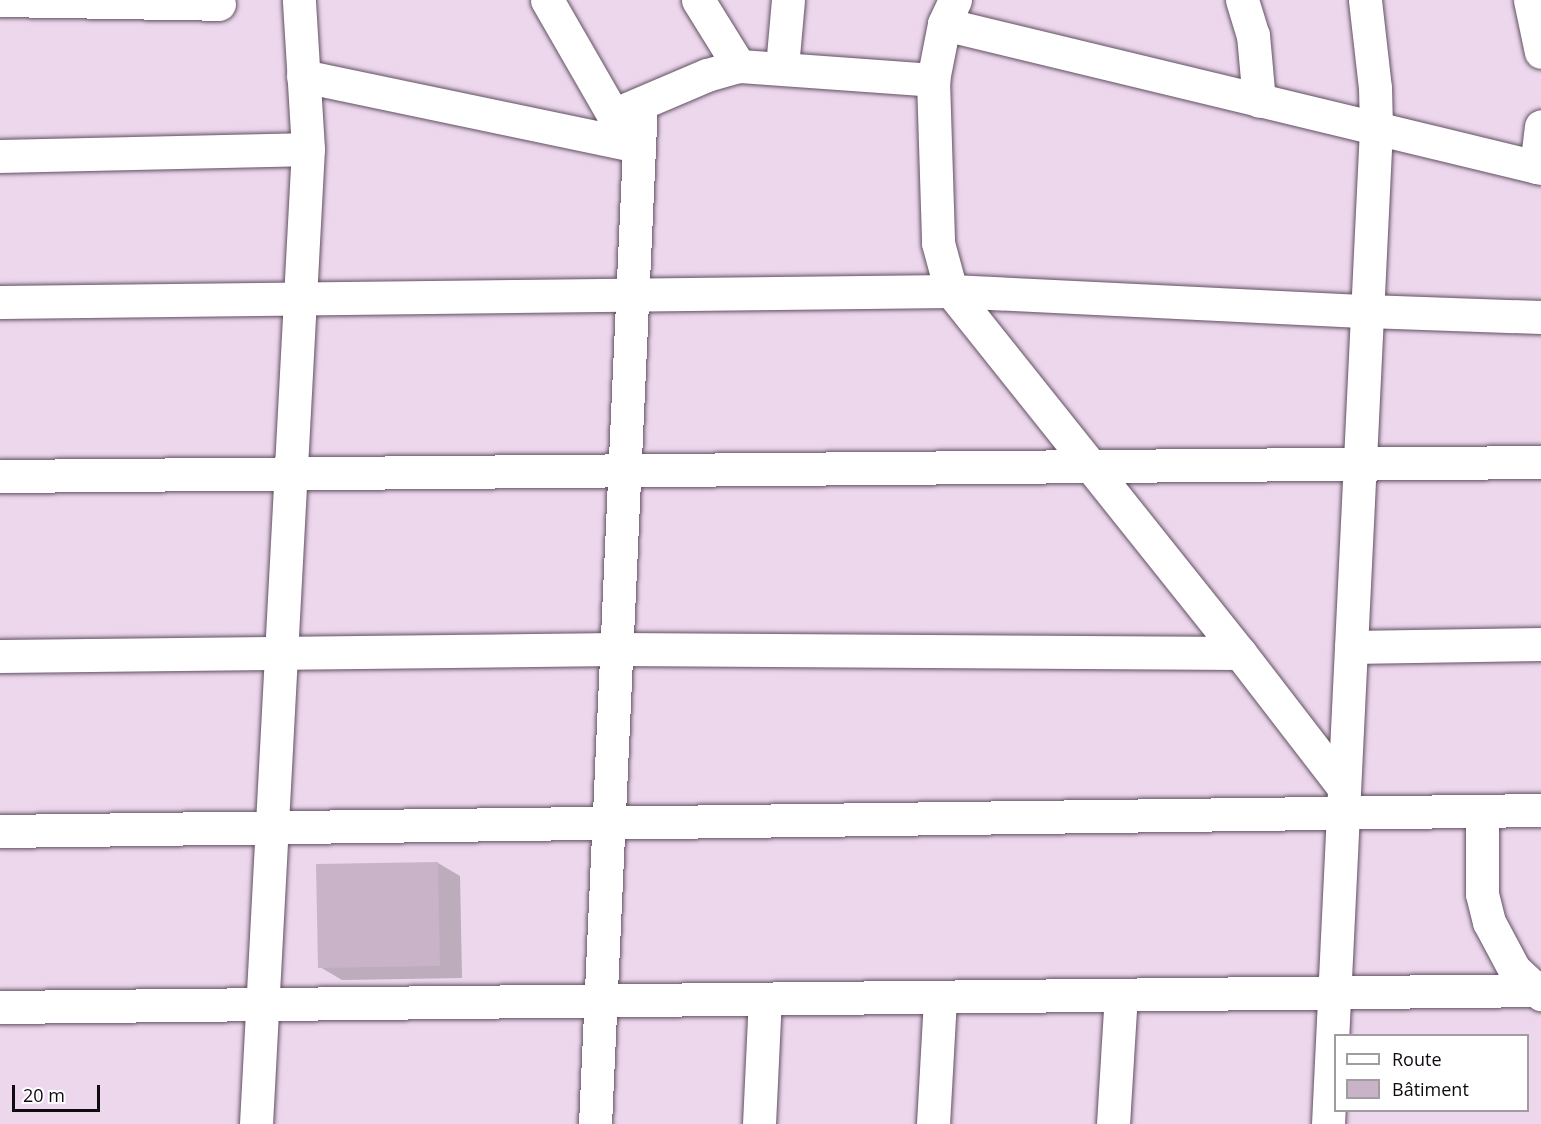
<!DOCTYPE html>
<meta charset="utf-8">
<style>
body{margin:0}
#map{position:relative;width:1541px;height:1124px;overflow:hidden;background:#ecd7ec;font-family:"Open Sans",sans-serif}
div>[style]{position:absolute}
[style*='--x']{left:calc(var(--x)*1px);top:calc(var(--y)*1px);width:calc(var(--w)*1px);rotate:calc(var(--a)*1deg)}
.shadow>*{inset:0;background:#0003}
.building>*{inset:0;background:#c8b3c8}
.roads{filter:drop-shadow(0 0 2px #625062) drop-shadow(0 0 2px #625062)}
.minor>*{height:33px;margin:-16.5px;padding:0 16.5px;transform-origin:16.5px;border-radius:16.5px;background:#fff}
span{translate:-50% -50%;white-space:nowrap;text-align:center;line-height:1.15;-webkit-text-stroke:4.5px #fff;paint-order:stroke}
.legend{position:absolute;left:1334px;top:1034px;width:195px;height:78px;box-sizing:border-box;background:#fff;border:2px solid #9f9d9f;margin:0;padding:8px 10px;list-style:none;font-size:18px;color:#100910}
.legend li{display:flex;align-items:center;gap:12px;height:30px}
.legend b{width:30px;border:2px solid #9f9d9f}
.scale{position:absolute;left:12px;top:1085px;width:88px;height:27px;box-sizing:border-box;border:3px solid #100910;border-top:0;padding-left:8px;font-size:18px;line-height:21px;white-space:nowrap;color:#100910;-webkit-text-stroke:4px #fff;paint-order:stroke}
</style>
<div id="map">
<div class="shadow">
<i style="clip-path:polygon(438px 863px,460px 876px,462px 978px,342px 980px,320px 967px)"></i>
</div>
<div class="building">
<i style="clip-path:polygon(438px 862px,440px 966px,318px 968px,316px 864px)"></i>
</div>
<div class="roads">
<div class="minor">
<i style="--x:0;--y:0;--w:219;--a:1"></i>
<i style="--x:547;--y:0;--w:133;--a:60.1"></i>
<i style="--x:613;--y:115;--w:102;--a:-23.1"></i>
<i style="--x:707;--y:75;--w:33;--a:-16"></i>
<i style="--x:739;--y:66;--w:195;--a:4.1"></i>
<i style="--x:698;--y:0;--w:78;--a:58.2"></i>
<i style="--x:955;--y:0;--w:26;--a:115"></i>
<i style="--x:944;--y:24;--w:57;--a:101.1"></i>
<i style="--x:933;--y:80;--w:163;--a:88.2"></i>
<i style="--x:938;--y:243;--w:50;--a:74.8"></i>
<i style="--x:951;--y:291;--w:463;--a:51.4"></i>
<i style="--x:1240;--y:653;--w:170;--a:52.4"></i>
<i style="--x:1242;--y:0;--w:37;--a:73"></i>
<i style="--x:1253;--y:35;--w:66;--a:84.8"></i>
<i style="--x:1530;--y:0;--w:53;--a:78.1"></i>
<i style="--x:944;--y:24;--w:614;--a:13.56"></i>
<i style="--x:782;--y:67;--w:67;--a:-84.9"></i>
<i style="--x:303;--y:76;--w:343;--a:11.8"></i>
<i style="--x:0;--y:156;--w:308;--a:-1.3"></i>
<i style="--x:1536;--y:167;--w:41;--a:-83"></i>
<i style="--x:0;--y:302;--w:951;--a:-0.66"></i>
<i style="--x:951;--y:291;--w:416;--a:2.8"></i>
<i style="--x:1367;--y:311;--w:174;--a:2"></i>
<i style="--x:0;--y:476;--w:1541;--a:-0.52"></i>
<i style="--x:1351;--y:647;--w:190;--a:-0.9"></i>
<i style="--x:0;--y:656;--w:617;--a:-0.65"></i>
<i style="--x:617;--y:649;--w:623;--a:0.37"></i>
<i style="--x:1482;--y:811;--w:83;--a:90"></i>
<i style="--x:1482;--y:894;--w:29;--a:76"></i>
<i style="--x:1489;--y:922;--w:53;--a:62"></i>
<i style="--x:1514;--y:969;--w:37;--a:43"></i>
<i style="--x:0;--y:831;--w:1541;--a:-0.78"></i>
<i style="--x:0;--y:1007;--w:1541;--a:-0.63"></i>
<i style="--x:256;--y:1124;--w:976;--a:-86.95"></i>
<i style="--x:308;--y:149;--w:149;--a:-93.5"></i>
<i style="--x:595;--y:1124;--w:1021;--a:-87.42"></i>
<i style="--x:759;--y:1124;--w:125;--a:-87.3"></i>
<i style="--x:933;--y:1124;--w:127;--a:-86.8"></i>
<i style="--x:1113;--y:1124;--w:129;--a:-86.5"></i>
<i style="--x:1328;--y:1124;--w:997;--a:-87.24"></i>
<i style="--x:1376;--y:128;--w:40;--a:-91.4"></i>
<i style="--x:1375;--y:88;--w:89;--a:-96.5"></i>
</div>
</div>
<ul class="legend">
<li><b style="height:8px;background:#fff"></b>Route</li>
<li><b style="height:16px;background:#c8b3c8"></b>Bâtiment</li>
</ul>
<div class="scale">20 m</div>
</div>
